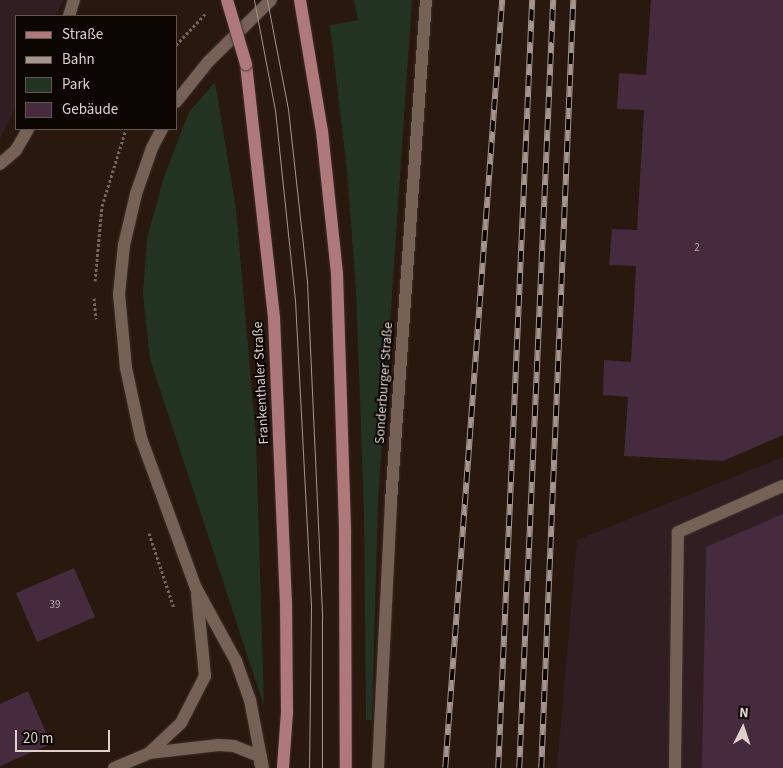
<!DOCTYPE html>
<meta charset="utf-8">
<style>
body{margin:0}
#map{position:relative;width:783px;height:768px;overflow:hidden;background:#29180e;font-family:"Source Sans 3",sans-serif}
div>[style]{position:absolute}
[style*='--x']{left:calc(var(--x)*1px);top:calc(var(--y)*1px);width:calc(var(--w)*1px);rotate:calc(var(--a)*1deg)}
.industrial>*{inset:0;background:#301e22}
.green>*{inset:0;background:#223421}
.building>*{inset:0;background:#452b3d}
.path>*{height:3px;margin-top:-1.5px;transform-origin:0;background:repeating-linear-gradient(90deg,#74645c 0 2.5px,transparent 0 5px)}
.roads{filter:drop-shadow(0 0 1px #3e312d) drop-shadow(0 0 1px #3e312d)}
.minor>*{height:12px;margin:-6px;padding:0 6px;transform-origin:6px;border-radius:6px;background:#756155}
.major>*{height:12px;margin:-6px;padding:0 6px;transform-origin:6px;border-radius:6px;background:#af787b}
.tram>*{height:1px;margin:-0.5px;padding:0 0.5px;transform-origin:0.5px;border-radius:0.5px;background:#a4968f}
.rail>*{height:5.5px;margin-top:-2.75px;transform-origin:0;background:repeating-linear-gradient(90deg,#0c0603 0 11px,#a4968f 0 22px);box-sizing:border-box;border-block:1px solid #a4968f}
.bridges{filter:drop-shadow(0 0 1px #3e312d) drop-shadow(0 0 1px #3e312d)}
.major-bridge>*{height:12px;margin:-6px;padding:0 6px;transform-origin:6px;border-radius:6px;background:#af787b}
span{translate:-50% -50%;white-space:nowrap;text-align:center;line-height:1.15;-webkit-text-stroke:4px #0c0603;paint-order:stroke}
.number-label{font-size:11px;color:#b8a8a8}
.number-label span{-webkit-text-stroke-width:0}
.street-label{font-size:14px;color:#ded1cb}
.legend{position:absolute;left:15px;top:15px;width:162px;height:115px;box-sizing:border-box;background:#0c0603;border:1px solid #605753;margin:0;padding:6px 9px;list-style:none;font-size:15px;color:#ded1cb}
.legend li{display:flex;align-items:center;gap:10px;height:25px}
.legend b{width:25px;border:1px solid #605753}
.north{position:absolute;left:718px;top:703px;width:50px;height:50px;-webkit-text-stroke:4px #0c0603;paint-order:stroke;rotate:4deg;font-size:14px;font-weight:700;line-height:20px;text-align:center;color:#ded1cb}
.north::after{content:'';display:block;margin:auto;width:18px;height:22px;background:#ded1cb;clip-path:polygon(50% 0,100% 100%,50% 72%,0 100%)}
.scale{position:absolute;left:15px;top:730px;width:95px;height:22px;box-sizing:border-box;border:2px solid #ded1cb;border-top:0;padding-left:6px;font-size:15px;line-height:18px;white-space:nowrap;color:#ded1cb;-webkit-text-stroke:4px #0c0603;paint-order:stroke}
</style>
<div id="map">
<div class="industrial">
<i style="clip-path:polygon(0 0,63px 0,56px 16px,16px 16px,16px 107px,0 139px)"></i>
<i style="clip-path:polygon(783px 457px,783px 768px,557px 768px,577px 540px)"></i>
</div>
<div class="green">
<i style="clip-path:polygon(354px 0,412px 0,378px 500px,372px 720px,366px 720px,364px 515px,356px 289px,347px 171px,330px 25px,358px 20px)"></i>
<i style="clip-path:polygon(215px 82px,236px 209px,256px 438px,264px 706px,150px 359px,143px 294px,147px 239px,164px 177px,189px 112px)"></i>
</div>
<div class="building">
<i style="clip-path:polygon(651px 0,783px 0,783px 435px,723px 461px,624px 456px,628px 397px,603px 395px,604px 360px,631px 362px,636px 266px,609px 265px,612px 229px,637px 230px,644px 110px,617px 109px,619px 73px,646px 75px)"></i>
<i style="clip-path:polygon(783px 514px,783px 768px,702px 768px,706px 547px)"></i>
<i style="clip-path:polygon(74px 568px,95px 617px,37px 642px,16px 593px)"></i>
<i style="clip-path:polygon(28px 691px,51px 744px,0 766px,0 704px)"></i>
</div>
<div class="path">
<i style="--x:176;--y:45;--w:44;--a:-46.8"></i>
<i style="--x:95;--y:281;--w:75;--a:-84.7"></i>
<i style="--x:102;--y:206;--w:81;--a:-72.7"></i>
<i style="--x:94;--y:298;--w:21;--a:85"></i>
<i style="--x:149;--y:533;--w:79;--a:71.6"></i>
</div>
<div class="roads">
<div class="minor">
<i style="--x:69;--y:16;--w:17;--a:-73"></i>
<i style="--x:176;--y:102;--w:51;--a:-51.3"></i>
<i style="--x:208;--y:62;--w:88;--a:-44.5"></i>
<i style="--x:162;--y:129;--w:21;--a:118"></i>
<i style="--x:152;--y:148;--w:49;--a:109.2"></i>
<i style="--x:136;--y:194;--w:52;--a:103.2"></i>
<i style="--x:124;--y:245;--w:49;--a:95.8"></i>
<i style="--x:119;--y:294;--w:74;--a:84.6"></i>
<i style="--x:126;--y:368;--w:72;--a:77.9"></i>
<i style="--x:141;--y:438;--w:160;--a:69.9"></i>
<i style="--x:196;--y:588;--w:83;--a:61.3"></i>
<i style="--x:236;--y:661;--w:41;--a:70.3"></i>
<i style="--x:250;--y:700;--w:69;--a:79.2"></i>
<i style="--x:0;--y:164;--w:21;--a:-41"></i>
<i style="--x:16;--y:150;--w:24;--a:-60"></i>
<i style="--x:149;--y:753;--w:44;--a:-43.2"></i>
<i style="--x:181;--y:723;--w:53;--a:-62.9"></i>
<i style="--x:205;--y:676;--w:81;--a:-95.6"></i>
<i style="--x:114;--y:768;--w:38;--a:-23"></i>
<i style="--x:149;--y:753;--w:70;--a:-6.5"></i>
<i style="--x:219;--y:745;--w:15;--a:4"></i>
<i style="--x:234;--y:746;--w:29;--a:22"></i>
<i style="--x:261;--y:757;--w:7;--a:98"></i>
<i style="--x:378;--y:768;--w:266;--a:-87.2"></i>
<i style="--x:391;--y:502;--w:503;--a:-86.01"></i>
<i style="--x:675;--y:768;--w:236;--a:-89.3"></i>
<i style="--x:678;--y:532;--w:115;--a:-23.7"></i>
</div>
<div class="major">
<i style="--x:300;--y:0;--w:133;--a:80.5"></i>
<i style="--x:322;--y:131;--w:144;--a:84"></i>
<i style="--x:337;--y:274;--w:260;--a:88.2"></i>
<i style="--x:345;--y:534;--w:234;--a:89.8"></i>
<i style="--x:246;--y:64;--w:256;--a:83.7"></i>
<i style="--x:274;--y:318;--w:283;--a:87.6"></i>
<i style="--x:286;--y:601;--w:111;--a:89.5"></i>
<i style="--x:287;--y:712;--w:56;--a:94.1"></i>
</div>
</div>
<div class="tram">
<i style="--x:254;--y:0;--w:112;--a:79.2"></i>
<i style="--x:275;--y:110;--w:191;--a:84"></i>
<i style="--x:295;--y:300;--w:307;--a:87"></i>
<i style="--x:311;--y:607;--w:161;--a:90.7"></i>
<i style="--x:267;--y:0;--w:111;--a:79.1"></i>
<i style="--x:288;--y:109;--w:174;--a:83.7"></i>
<i style="--x:307;--y:282;--w:335;--a:87.4"></i>
<i style="--x:322;--y:617;--w:151;--a:90"></i>
</div>
<div class="rail">
<i style="--x:445;--y:768;--w:770;--a:-85.76"></i>
<i style="--x:498;--y:768;--w:769;--a:-87.47"></i>
<i style="--x:519;--y:768;--w:769;--a:-87.47"></i>
<i style="--x:541;--y:768;--w:769;--a:-87.61"></i>
</div>
<div class="bridges">
<div class="major-bridge">
<i style="--x:227;--y:0;--w:67;--a:73.5"></i>
</div>
</div>
<div class="number-label">
<span style="left:697px;top:248px">2</span>
<span style="left:55px;top:605px">39</span>
</div>
<div class="street-label">
<span style="left:261px;top:383px;rotate:-93deg">Frankenthaler Straße</span>
<span style="left:384px;top:383px;rotate:-86deg">Sonderburger Straße</span>
</div>
<ul class="legend">
<li><b style="height:6px;background:#af787b"></b>Straße</li>
<li><b style="height:6px;background:#a4968f"></b>Bahn</li>
<li><b style="height:14px;background:#223421"></b>Park</li>
<li><b style="height:14px;background:#452b3d"></b>Gebäude</li>
</ul>
<div class="north">N</div>
<div class="scale">20 m</div>
</div>
